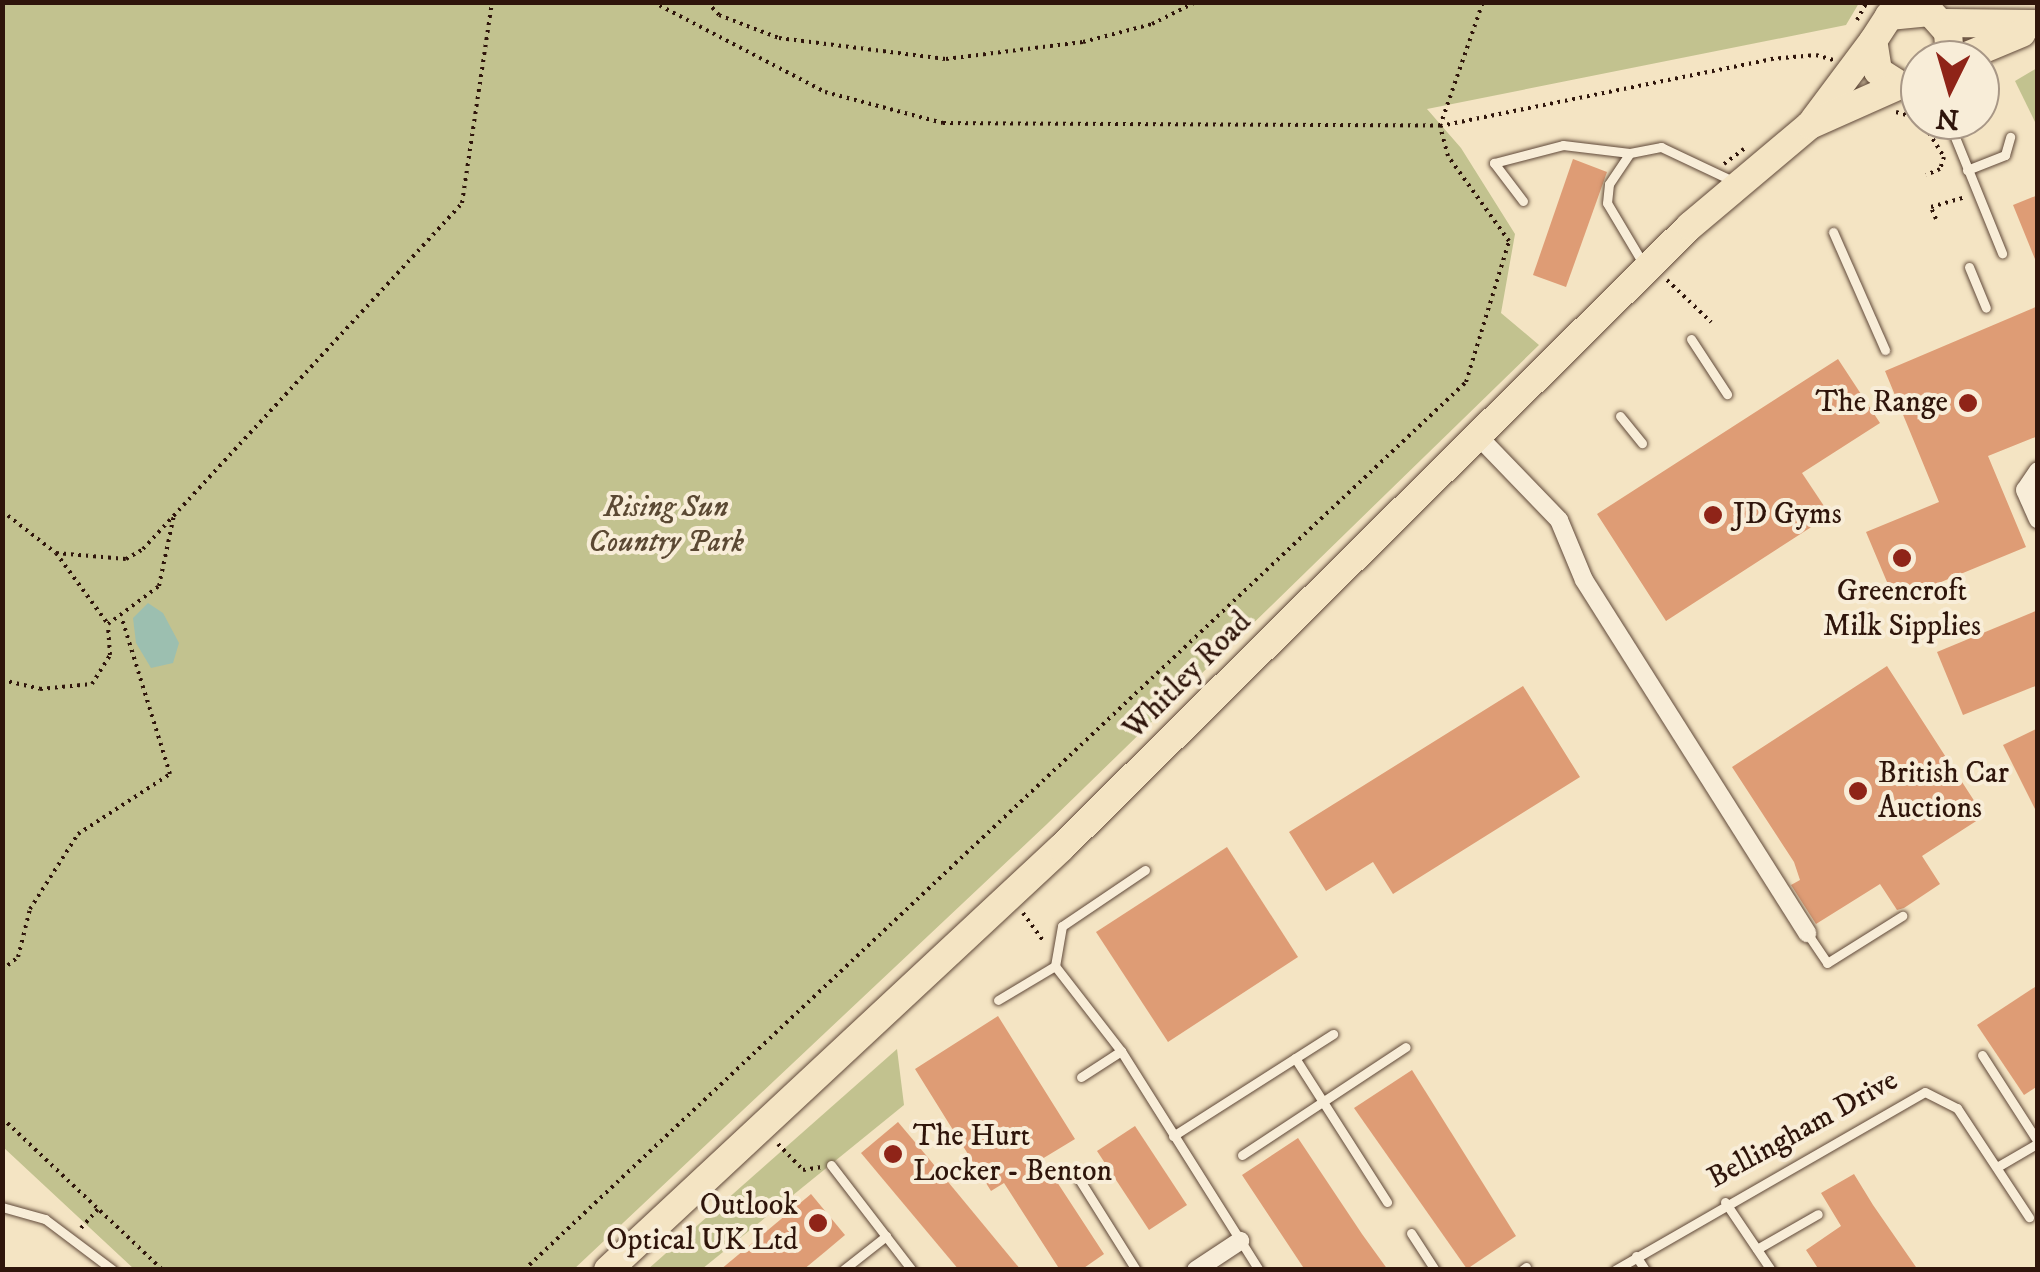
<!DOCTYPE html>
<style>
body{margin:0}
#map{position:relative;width:2040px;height:1272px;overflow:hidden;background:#f4e4c3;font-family:"IM FELL DW Pica",serif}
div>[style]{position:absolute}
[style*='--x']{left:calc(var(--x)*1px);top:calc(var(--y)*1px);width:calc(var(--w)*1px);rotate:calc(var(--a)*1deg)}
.green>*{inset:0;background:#c2c28f}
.water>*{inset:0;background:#9cbfb0}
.building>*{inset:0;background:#de9c75}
.path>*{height:4px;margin-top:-2px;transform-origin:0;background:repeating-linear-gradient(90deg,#2f150b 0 2.5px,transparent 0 7.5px)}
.roads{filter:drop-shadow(0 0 2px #604939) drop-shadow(0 0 2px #604939)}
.service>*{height:9px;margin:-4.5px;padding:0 4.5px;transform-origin:4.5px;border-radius:4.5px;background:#f8edd8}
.minor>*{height:18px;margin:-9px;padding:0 9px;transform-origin:9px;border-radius:9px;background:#f8edd8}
.primary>*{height:28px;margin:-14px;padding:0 14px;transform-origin:14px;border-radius:14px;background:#f4e4c3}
.dots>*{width:28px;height:28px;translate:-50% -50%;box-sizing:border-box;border:5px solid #f8edd8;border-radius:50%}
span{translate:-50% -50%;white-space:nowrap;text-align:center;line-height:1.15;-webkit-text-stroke:8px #f8edd8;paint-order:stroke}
.poi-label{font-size:30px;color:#2f150b}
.right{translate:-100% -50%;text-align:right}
.left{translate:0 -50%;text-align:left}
.park-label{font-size:30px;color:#5b4933;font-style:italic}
.street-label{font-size:30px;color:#2f150b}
.frame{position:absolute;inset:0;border:5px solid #2f150b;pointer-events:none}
.north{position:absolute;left:1900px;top:40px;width:100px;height:100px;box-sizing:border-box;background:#f8edd8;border:2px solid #a89786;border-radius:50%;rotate:185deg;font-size:28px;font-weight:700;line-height:40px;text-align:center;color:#2f150b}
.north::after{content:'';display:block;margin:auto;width:35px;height:45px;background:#8f2418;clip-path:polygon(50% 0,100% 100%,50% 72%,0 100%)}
</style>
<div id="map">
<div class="green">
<i style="clip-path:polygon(2px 3px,1027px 5px,1859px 3px,1846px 25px,1427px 109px,1461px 148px,1515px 234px,1501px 313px,1539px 345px,1047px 824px,573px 1270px,134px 1269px,3px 1147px)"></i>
<i style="clip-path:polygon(2037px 68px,2038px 68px,2037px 126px,2015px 81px)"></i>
<i style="clip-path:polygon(897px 1049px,904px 1105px,702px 1269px,647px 1270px)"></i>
</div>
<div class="water">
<i style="clip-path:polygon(148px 603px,163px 613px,179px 643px,173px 663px,151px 668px,136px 643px,133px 618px)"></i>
</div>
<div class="building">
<i style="clip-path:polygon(1573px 159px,1607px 172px,1566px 287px,1533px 275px)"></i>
<i style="clip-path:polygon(2038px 195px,2038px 264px,2037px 264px,2013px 205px)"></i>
<i style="clip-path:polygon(2038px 306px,2038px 436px,1988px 456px,2026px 547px,1895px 601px,1866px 532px,1939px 502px,1885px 371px)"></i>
<i style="clip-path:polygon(1838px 359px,1880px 423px,1802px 473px,1830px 515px,1666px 621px,1597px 514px)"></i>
<i style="clip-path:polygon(2038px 610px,2038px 685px,1963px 715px,1937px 652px)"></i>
<i style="clip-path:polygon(1887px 666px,1984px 816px,1922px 856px,1940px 884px,1904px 908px,1897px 910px,1880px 884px,1816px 924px,1791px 885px,1800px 880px,1794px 862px,1732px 767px)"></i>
<i style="clip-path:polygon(1523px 686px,1580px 777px,1393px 894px,1373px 862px,1326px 891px,1289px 832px)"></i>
<i style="clip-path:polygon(2038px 728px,2038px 815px,2003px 745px)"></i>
<i style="clip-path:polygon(1227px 847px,1298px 957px,1168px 1042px,1096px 932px)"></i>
<i style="clip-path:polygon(2038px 985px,2038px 1086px,2024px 1095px,1977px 1025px)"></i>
<i style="clip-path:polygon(998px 1016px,1075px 1139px,1042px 1159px,1104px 1254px,1081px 1270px,1060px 1270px,1004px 1183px,991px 1191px,915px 1069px)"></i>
<i style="clip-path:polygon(1412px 1070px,1516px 1236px,1467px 1269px,1354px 1108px)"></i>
<i style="clip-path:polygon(898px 1122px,925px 1154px,1021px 1270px,959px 1270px,861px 1153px)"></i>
<i style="clip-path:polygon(1135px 1126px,1187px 1205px,1149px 1230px,1097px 1151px)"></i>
<i style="clip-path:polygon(1298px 1138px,1362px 1234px,1388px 1270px,1305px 1270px,1242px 1175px)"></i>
<i style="clip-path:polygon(1854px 1174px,1873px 1205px,1918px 1270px,1819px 1270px,1806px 1250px,1841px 1226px,1821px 1193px)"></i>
<i style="clip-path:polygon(811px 1194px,845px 1235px,826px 1251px,803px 1270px,720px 1270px)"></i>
</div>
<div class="path">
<i style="--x:653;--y:2;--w:194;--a:27.6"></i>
<i style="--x:825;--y:92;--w:122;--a:14.7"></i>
<i style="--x:943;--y:123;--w:497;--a:0.3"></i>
<i style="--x:1440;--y:126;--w:338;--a:-11.4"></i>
<i style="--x:1771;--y:59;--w:45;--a:-5.1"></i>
<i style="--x:1816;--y:55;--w:19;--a:16"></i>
<i style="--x:707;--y:2;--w:18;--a:47"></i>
<i style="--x:719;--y:15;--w:64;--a:21"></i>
<i style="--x:779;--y:38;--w:168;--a:7.2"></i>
<i style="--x:946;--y:59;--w:138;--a:-7.1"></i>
<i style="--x:1083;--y:42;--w:71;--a:-14.6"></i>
<i style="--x:1152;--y:24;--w:49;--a:-26.6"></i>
<i style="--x:1769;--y:2;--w:45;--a:0"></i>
<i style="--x:1857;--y:20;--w:21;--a:-61"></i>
<i style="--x:1896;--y:112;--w:25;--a:16"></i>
<i style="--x:1921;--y:120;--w:44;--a:58.1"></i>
<i style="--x:1944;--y:157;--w:13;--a:108"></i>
<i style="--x:1940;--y:169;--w:15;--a:157"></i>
<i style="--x:1724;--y:164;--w:25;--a:-37"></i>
<i style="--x:1936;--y:219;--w:13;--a:-113"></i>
<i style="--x:1931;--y:207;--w:33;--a:-16"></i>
<i style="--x:1667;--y:280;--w:61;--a:43.7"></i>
<i style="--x:2;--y:511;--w:68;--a:37.9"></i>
<i style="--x:56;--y:553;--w:70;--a:4.9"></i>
<i style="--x:126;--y:559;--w:20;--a:-30"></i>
<i style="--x:143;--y:549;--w:471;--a:-47.3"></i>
<i style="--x:462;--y:203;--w:203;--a:-81.5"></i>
<i style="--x:56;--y:553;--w:88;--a:53.8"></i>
<i style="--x:108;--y:624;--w:64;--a:-36.7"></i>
<i style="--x:159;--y:586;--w:73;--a:-78.1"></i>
<i style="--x:2;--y:680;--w:39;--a:13"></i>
<i style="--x:40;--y:689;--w:52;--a:-5.5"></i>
<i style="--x:92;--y:684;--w:34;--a:-58"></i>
<i style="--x:110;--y:655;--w:29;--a:-94"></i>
<i style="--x:1023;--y:913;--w:36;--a:54"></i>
<i style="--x:2;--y:970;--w:21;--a:-39"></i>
<i style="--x:18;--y:957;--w:49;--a:-76"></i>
<i style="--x:30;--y:909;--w:89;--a:-57.4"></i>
<i style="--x:78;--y:834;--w:110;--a:-33.1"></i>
<i style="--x:170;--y:774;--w:162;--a:-107.2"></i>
<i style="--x:2;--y:1118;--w:221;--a:43.4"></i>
<i style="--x:778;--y:1144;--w:36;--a:46"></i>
<i style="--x:803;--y:1170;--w:19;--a:-9"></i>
<i style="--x:81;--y:1228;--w:25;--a:-48"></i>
<i style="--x:524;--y:1270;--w:1295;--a:-43.31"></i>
<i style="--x:1466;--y:382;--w:147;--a:-73"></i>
<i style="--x:1509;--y:241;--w:105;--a:-125.7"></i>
<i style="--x:1448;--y:156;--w:31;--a:-105"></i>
<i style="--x:1440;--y:126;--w:131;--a:-70.9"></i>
</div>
<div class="roads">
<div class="service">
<i style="--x:1948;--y:120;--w:144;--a:67.9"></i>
<i style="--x:1967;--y:170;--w:41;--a:-21.5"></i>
<i style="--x:2005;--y:155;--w:19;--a:-74"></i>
<i style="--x:1523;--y:201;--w:48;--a:-127.3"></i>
<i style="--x:1494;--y:163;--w:71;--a:-14.6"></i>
<i style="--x:1563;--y:145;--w:67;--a:6.8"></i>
<i style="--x:1833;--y:232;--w:129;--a:66.2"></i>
<i style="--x:1644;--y:265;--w:72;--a:-120.8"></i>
<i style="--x:1607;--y:203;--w:19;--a:-84"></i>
<i style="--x:1609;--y:184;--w:37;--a:-56"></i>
<i style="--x:1630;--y:153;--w:32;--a:-11"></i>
<i style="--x:1661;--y:147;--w:82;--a:25.3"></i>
<i style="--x:1969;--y:267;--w:44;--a:67.5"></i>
<i style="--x:1691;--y:339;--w:66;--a:56.8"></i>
<i style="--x:1620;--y:416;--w:35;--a:51"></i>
<i style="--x:1145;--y:870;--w:100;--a:146"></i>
<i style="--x:1062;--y:926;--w:41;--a:99.9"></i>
<i style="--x:1055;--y:966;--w:108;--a:52.2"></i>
<i style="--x:1121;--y:1051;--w:259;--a:57.8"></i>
<i style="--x:1807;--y:933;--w:36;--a:56"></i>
<i style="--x:1827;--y:963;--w:89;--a:-32.1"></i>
<i style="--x:998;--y:1000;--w:66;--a:-30.8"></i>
<i style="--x:1982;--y:1055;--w:103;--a:57.2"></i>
<i style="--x:1295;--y:1058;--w:171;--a:57.4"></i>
<i style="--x:1081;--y:1077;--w:48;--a:-33"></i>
<i style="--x:1173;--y:1136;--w:190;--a:-32.5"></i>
<i style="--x:1242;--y:1155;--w:196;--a:-33.4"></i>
<i style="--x:831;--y:1165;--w:133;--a:52.4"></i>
<i style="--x:1997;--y:1167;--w:48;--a:-30.3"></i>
<i style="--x:1079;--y:1179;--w:107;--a:57.9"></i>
<i style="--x:1725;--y:1202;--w:82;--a:55.9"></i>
<i style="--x:2;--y:1207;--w:45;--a:15.6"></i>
<i style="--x:45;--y:1219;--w:85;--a:36.9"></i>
<i style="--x:1411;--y:1233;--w:44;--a:57"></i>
<i style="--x:1757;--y:1249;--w:70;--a:-29.8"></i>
<i style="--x:1636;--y:1256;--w:17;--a:57"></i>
<i style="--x:843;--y:1270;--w:55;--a:-38.3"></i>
<i style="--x:1522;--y:1270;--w:5;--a:-37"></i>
<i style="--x:1615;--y:1270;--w:357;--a:-29.9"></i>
<i style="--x:1925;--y:1092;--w:36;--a:27"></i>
<i style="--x:1957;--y:1108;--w:131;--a:56.6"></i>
</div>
<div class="minor">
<i style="--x:1477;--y:435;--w:118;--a:46"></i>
<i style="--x:1559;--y:520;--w:65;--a:67.4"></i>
<i style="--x:1584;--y:580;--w:418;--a:57.7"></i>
<i style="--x:2038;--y:471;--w:23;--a:124"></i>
<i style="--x:2025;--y:490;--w:32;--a:66"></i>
<i style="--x:1196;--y:1270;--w:53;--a:-33.4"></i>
</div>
<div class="primary">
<i style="--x:1943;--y:23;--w:95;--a:0.6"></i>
<i style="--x:1957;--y:60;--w:70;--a:-22.6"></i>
<i style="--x:1920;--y:86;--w:20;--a:-177"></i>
<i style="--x:1900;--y:85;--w:26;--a:-148"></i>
<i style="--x:1878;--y:71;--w:30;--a:-99"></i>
<i style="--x:1873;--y:41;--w:30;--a:-57"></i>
<i style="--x:1889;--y:16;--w:41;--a:-5.6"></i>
<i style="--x:1930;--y:12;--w:27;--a:48"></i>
<i style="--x:1948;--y:32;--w:28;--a:86"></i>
<i style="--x:1814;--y:120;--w:99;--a:-53.2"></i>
<i style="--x:608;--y:1270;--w:619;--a:-42.97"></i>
<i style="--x:1061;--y:848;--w:885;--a:-44.68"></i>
<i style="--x:1690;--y:226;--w:157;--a:-40.1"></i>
<i style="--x:1810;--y:125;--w:98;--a:-24"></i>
</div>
</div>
<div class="dots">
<i style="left:1968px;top:403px;background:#8f2418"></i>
<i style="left:1713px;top:515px;background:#8f2418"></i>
<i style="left:1902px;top:558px;background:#8f2418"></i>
<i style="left:1858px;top:791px;background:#8f2418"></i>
<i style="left:893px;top:1154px;background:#8f2418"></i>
<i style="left:818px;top:1223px;background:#8f2418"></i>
</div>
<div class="poi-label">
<span class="right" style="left:1948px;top:403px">The Range</span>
<span class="left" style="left:1733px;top:515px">JD Gyms</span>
<span style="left:1902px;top:609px">Greencroft<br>Milk Sipplies</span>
<span class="left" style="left:1878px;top:791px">British Car<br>Auctions</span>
<span class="left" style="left:913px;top:1154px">The Hurt<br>Locker - Benton</span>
<span class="right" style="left:798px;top:1223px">Outlook<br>Optical UK Ltd</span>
</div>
<div class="park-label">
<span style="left:666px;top:525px">Rising Sun<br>Country Park</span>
</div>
<div class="street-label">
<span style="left:1188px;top:676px;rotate:-45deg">Whitley Road</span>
<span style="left:1803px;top:1130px;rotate:-29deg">Bellingham Drive</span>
</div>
<div class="frame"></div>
<div class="north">N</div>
</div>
